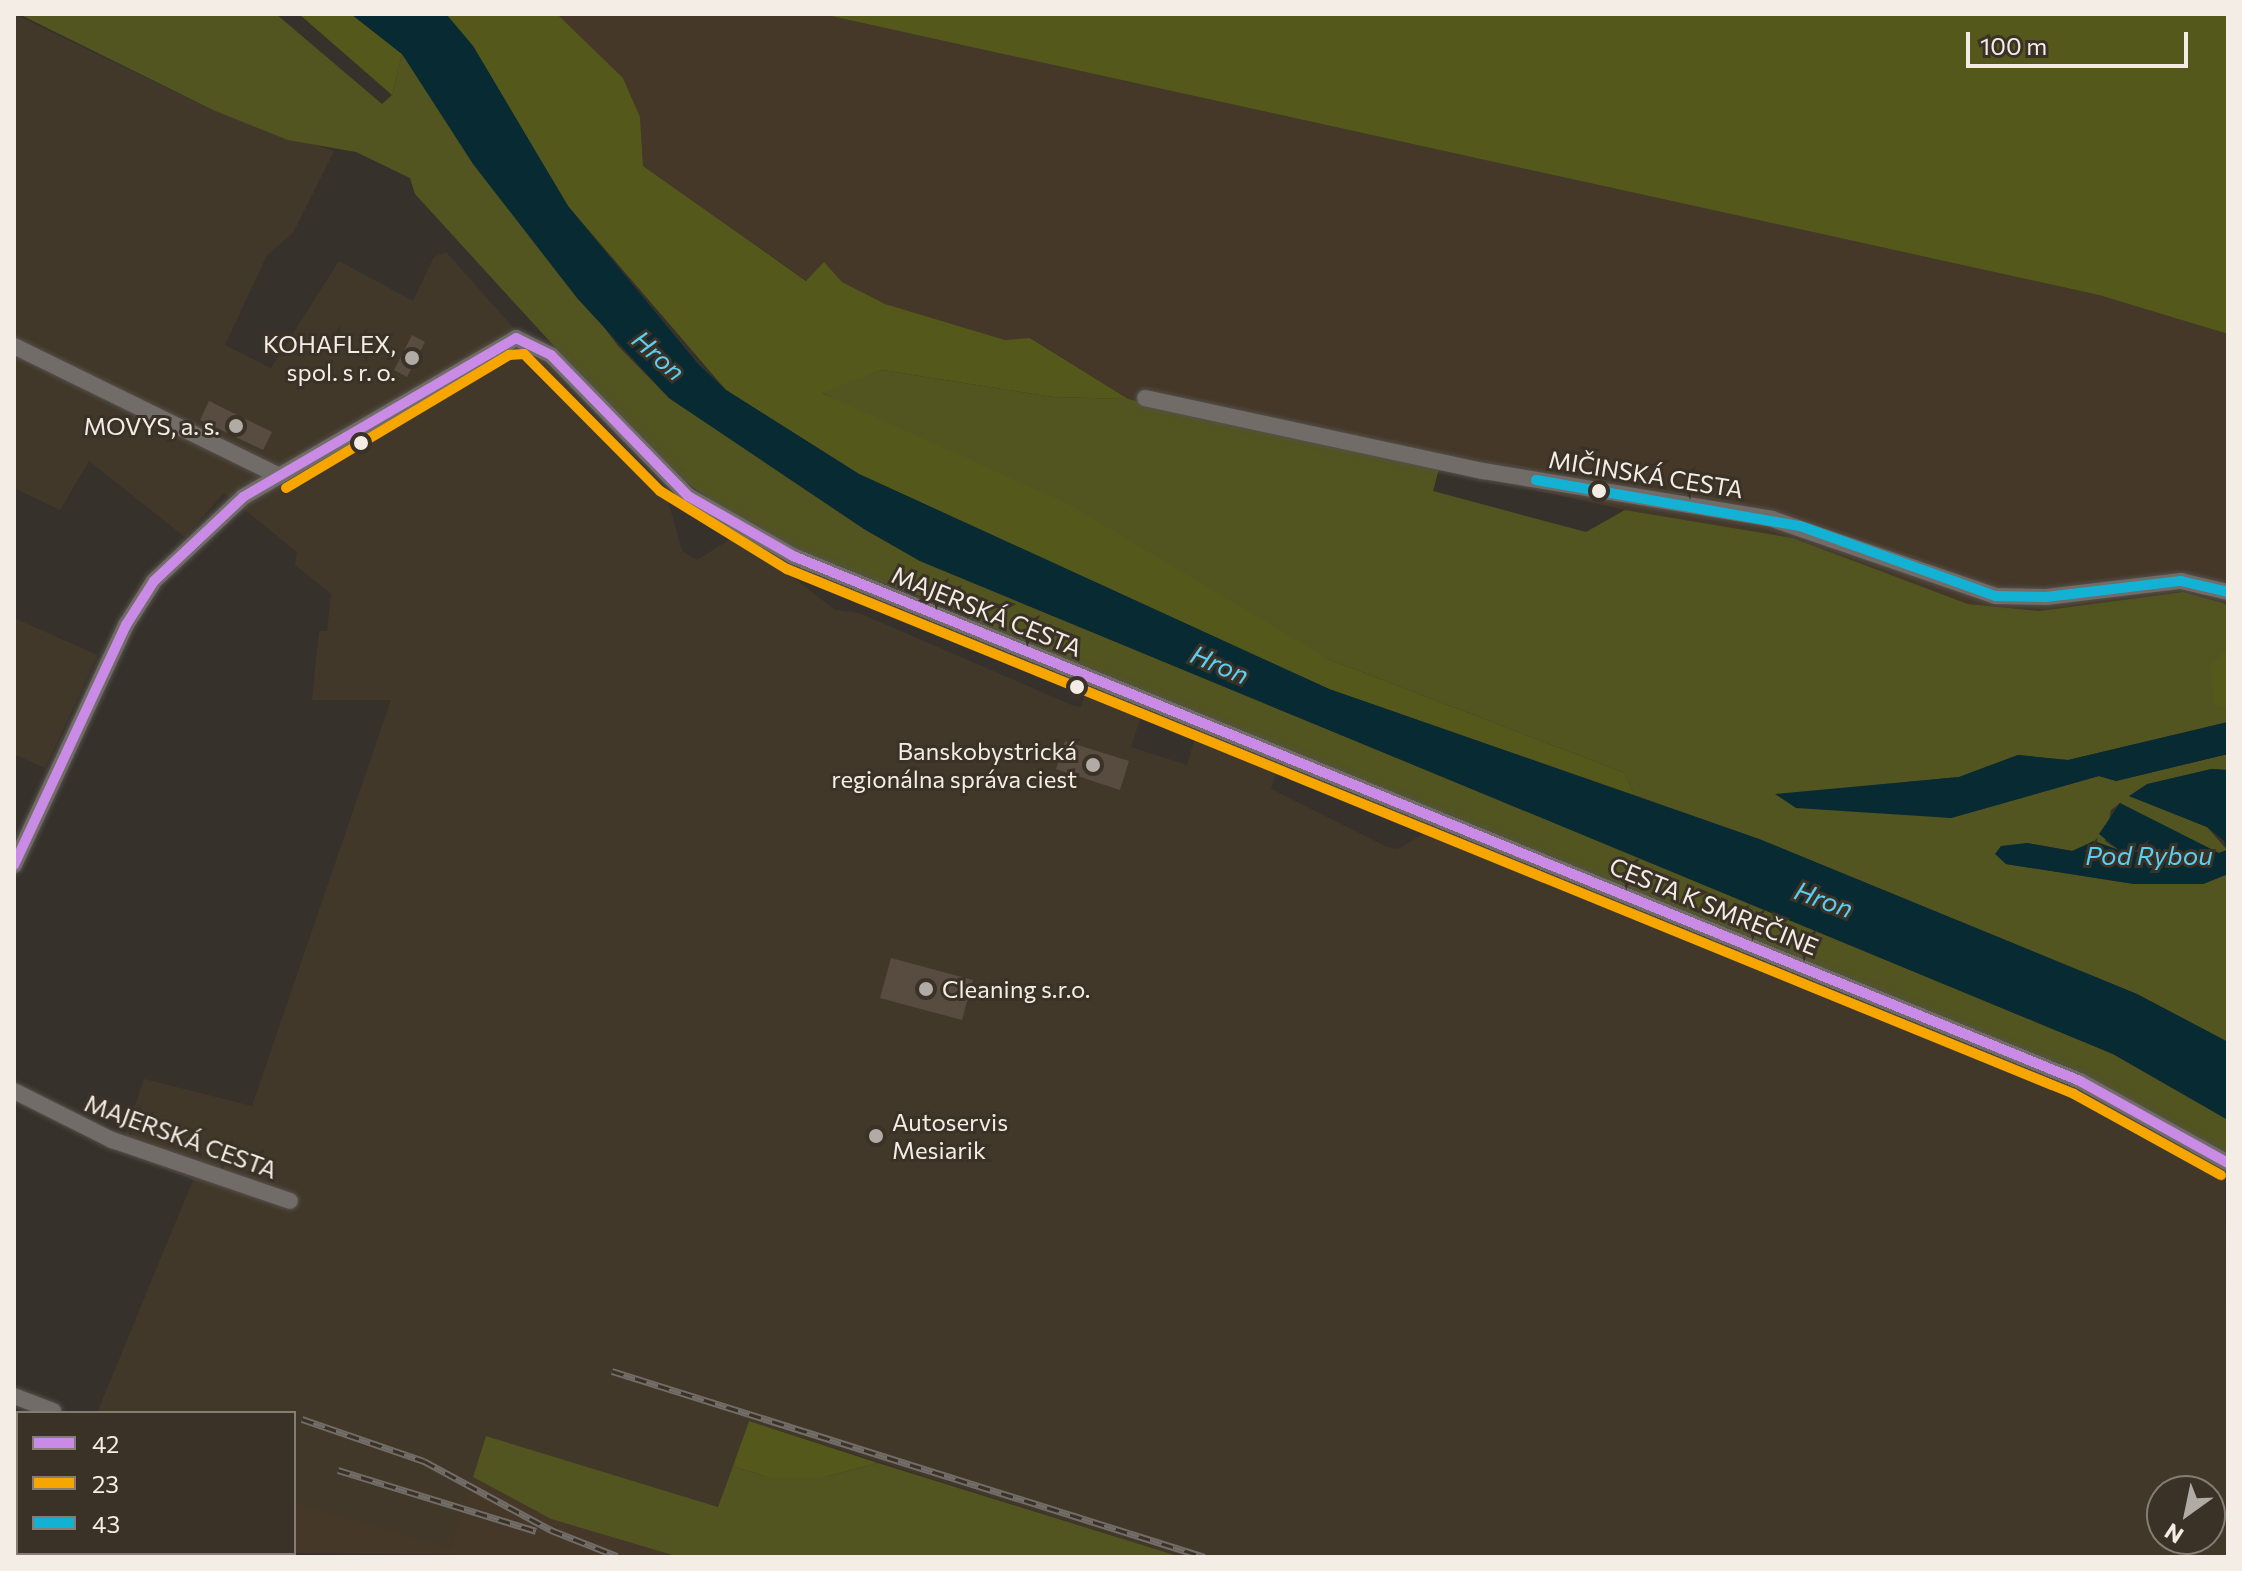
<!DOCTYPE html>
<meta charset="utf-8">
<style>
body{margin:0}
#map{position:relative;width:2242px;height:1571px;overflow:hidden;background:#37312c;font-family:Commissioner,sans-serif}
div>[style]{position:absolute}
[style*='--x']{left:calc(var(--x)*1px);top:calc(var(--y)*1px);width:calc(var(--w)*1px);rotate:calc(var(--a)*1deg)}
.built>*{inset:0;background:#453829}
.industrial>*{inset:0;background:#42382a}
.green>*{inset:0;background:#525520}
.forest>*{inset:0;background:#54591b}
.water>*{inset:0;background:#072a33}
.building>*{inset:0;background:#574c3f}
.roads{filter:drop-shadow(0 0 2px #55504b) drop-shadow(0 0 2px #55504b)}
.minor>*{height:16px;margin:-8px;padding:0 8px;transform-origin:8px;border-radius:8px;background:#716c68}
.rail>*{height:7px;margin-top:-3.5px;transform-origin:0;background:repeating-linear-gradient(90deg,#3b3227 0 12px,#726d68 0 24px);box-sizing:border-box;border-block:2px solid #726d68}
.bus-1>*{height:10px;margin:-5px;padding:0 5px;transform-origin:5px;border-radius:5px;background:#ca8be6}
.bus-2>*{height:10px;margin:-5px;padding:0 5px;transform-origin:5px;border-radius:5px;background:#f7a600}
.bus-3>*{height:10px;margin:-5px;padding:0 5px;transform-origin:5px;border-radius:5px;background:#13b2d5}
.dots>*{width:22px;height:22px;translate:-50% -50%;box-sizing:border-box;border:4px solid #3b3227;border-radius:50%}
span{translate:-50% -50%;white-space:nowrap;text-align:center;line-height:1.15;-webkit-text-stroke:6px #3b3227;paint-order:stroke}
.poi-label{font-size:24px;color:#f3ede6}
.right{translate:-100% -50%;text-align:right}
.left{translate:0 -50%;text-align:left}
.street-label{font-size:24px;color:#f3ede6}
.water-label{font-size:26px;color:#59cff3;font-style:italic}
.frame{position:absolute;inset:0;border:16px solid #f3ede6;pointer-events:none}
.legend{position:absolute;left:16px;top:1411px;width:280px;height:144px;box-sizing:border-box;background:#3b3227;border:2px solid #857d73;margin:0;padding:10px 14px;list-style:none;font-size:24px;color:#f3ede6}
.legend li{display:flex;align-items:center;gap:16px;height:40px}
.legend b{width:40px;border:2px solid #857d73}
.north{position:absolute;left:2146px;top:1475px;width:80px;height:80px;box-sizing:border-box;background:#3b3227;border:2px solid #857d73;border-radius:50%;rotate:213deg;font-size:22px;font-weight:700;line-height:32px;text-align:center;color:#f3ede6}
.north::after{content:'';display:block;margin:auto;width:28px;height:36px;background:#b1aba5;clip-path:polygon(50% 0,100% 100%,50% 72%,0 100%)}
.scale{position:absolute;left:1966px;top:32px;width:222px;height:36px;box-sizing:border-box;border:4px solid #f3ede6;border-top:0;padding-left:10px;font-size:24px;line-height:28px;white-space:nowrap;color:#f3ede6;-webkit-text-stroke:6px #3b3227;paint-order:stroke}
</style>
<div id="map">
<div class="built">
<i style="clip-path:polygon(557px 14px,822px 14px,2099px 295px,2228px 334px,2228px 606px,2183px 592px,2039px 611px,1968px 604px,1793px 538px,1625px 510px,1128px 399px,1031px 338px,1005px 340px,885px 304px,842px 282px,824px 262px,807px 281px,643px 166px,640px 117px,623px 78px)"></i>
<i style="clip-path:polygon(473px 1477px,551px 1519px,679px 1557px,294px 1553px,294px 1502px,451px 1548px)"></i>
</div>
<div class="industrial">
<i style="clip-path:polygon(evenodd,14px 14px,213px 110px,334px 151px,293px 233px,267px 255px,225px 345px,271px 368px,339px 261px,413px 301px,434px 257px,446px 252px,668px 501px,682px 551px,697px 560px,732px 538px,771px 560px,835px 610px,859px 613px,1074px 706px,1081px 707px,1085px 695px,1142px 713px,1131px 747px,1187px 765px,1194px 741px,1276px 773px,1271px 789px,1387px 847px,1398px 849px,1427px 832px,2085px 1098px,2225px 1178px,2228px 1557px,1181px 1557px,749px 1421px,718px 1507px,486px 1436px,451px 1549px,294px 1502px,294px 1413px,97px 1413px,193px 1180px,120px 1150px,144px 1079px,252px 1106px,391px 700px,312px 700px,319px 631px,327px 631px,331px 594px,295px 565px,297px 552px,224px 493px,185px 537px,89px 461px,60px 510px,14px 488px,14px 14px,2162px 1491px,2210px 1491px,2210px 1539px,2162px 1539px,2162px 1491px)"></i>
<i style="clip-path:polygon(14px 618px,98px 655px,45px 768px,14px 754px)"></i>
</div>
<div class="green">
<i style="clip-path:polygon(19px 14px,276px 14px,382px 104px,392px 95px,402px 54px,618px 346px,669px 398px,864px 529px,920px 561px,2113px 1054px,2228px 1120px,2228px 1154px,2080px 1072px,1013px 640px,943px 604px,822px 562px,722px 509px,661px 463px,415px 194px,410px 178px,356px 152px,288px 140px,213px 110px)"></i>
<i style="clip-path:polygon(882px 370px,1053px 397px,1128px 399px,1439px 469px,1433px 491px,1586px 532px,1625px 510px,1793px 538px,1968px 604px,2039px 611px,2183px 592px,2223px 603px,2228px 606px,2228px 722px,2068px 760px,2018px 755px,1959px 777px,1776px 795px,1951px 818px,2099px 776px,2116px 781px,2228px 754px,2228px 770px,2211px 769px,2129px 796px,2207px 827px,2227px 850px,2219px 853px,2155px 825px,2120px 803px,2111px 810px,2105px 841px,2120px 851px,2073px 851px,2027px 843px,1996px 854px,2006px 864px,2134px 884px,2203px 884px,2228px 874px,2228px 1042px,2137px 994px,1759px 839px,1634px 795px,1625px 773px,1328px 659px,821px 392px)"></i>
<i style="clip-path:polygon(486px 1436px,718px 1507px,733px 1466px,767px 1477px,825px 1477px,878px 1463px,1181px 1557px,679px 1557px,551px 1519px,473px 1477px)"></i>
</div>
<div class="forest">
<i style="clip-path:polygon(299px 14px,351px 14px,402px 54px,392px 95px)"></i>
<i style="clip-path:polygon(446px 14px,557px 14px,623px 78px,640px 117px,643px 166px,806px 281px,824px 262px,842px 282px,885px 304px,1005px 340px,1030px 338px,1128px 399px,1053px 397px,882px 370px,822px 393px,1068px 504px,1328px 659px,1625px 773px,1634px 795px,1329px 689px,859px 474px,726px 390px,568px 206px,473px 46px)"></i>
<i style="clip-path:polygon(822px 14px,2228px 14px,2228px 334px,2099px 295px)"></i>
<i style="clip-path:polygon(2228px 648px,2228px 708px,2213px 703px,2211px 665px)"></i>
<i style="clip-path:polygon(749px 1421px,878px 1463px,825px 1477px,767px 1477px,733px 1466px)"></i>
<i style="clip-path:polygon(14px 1489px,18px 1553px,174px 1557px,14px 1557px)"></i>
</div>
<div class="water">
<i style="clip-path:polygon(351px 14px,446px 14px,473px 46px,568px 206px,698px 364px,726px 390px,859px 474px,1329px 689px,1759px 839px,2137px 994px,2228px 1042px,2228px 1120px,2113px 1054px,920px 561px,864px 529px,669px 398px,577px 298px,473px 164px,402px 54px)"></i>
<i style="clip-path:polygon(2228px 722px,2228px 754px,2116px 781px,2099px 776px,1951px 818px,1796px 808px,1775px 794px,1959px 777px,2018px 755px,2068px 760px)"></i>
<i style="clip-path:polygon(2211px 769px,2228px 770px,2228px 874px,2203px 884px,2134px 884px,2006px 864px,1995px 854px,2001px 846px,2027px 843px,2072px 851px,2094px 841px,2119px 850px,2099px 834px,2120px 803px,2219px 853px,2227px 850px,2224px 841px,2207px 827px,2129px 796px,2147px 784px)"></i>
</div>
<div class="building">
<i style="clip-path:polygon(412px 335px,425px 342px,407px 377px,394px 370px)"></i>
<i style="clip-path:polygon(209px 401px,272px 432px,263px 450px,200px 420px)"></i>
<i style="clip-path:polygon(1065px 741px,1129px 761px,1120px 790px,1056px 769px)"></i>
<i style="clip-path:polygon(891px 958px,973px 980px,962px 1020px,880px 998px)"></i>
</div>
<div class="roads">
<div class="minor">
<i style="--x:14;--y:346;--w:295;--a:26.1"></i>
<i style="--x:1145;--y:398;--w:346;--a:12.2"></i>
<i style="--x:1483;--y:471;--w:293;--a:9.4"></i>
<i style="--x:1772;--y:519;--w:237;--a:19"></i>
<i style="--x:1996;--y:596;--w:50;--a:1.1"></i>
<i style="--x:2046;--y:597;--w:136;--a:-6.8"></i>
<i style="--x:2181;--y:581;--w:48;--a:13.2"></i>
<i style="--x:14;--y:865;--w:265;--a:-65"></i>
<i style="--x:126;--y:625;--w:52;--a:-57.5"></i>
<i style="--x:154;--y:581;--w:122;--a:-43.3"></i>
<i style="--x:243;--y:497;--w:316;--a:-30.2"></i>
<i style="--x:516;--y:338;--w:39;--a:26"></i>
<i style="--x:551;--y:355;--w:197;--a:45.8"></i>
<i style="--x:688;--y:496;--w:121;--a:29.7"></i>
<i style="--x:793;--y:556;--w:1390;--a:22.19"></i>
<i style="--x:2080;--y:1081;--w:169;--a:29"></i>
<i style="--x:14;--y:1091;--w:110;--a:26.6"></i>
<i style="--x:112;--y:1140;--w:188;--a:18.9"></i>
<i style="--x:14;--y:1396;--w:42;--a:21"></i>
</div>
</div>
<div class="rail">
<i style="--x:612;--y:1371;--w:621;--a:17.41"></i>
<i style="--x:302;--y:1419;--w:129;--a:19"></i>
<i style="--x:424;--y:1461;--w:145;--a:28.5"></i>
<i style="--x:551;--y:1530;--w:71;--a:21.5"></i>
<i style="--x:338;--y:1470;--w:207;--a:17.1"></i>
</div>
<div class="bus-1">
<i style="--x:14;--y:865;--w:265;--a:-65"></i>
<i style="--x:126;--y:625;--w:52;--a:-57.5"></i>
<i style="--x:154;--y:581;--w:122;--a:-43.3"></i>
<i style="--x:243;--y:497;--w:316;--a:-30.2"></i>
<i style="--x:516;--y:338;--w:39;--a:26"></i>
<i style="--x:551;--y:355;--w:197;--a:45.8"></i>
<i style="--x:688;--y:496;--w:121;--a:29.7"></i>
<i style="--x:793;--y:556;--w:1390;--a:22.19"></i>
<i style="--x:2080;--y:1081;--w:169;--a:29"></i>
</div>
<div class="bus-2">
<i style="--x:286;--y:488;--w:260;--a:-30.8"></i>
<i style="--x:509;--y:355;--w:15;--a:-4"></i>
<i style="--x:524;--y:354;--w:193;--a:45.2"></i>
<i style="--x:660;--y:491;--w:149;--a:31.6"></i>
<i style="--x:787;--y:569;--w:1390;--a:22.19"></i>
<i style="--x:2074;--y:1094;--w:168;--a:28.9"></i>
</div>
<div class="bus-3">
<i style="--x:1536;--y:480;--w:268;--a:9.9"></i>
<i style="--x:1800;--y:526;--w:208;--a:19.7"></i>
<i style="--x:1996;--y:596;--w:50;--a:1.1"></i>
<i style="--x:2046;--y:597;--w:136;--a:-6.8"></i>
<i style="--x:2181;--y:581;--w:48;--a:13.2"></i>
</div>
<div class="dots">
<i style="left:412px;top:358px;background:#b1aba5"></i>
<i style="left:236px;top:426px;background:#b1aba5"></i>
<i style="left:361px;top:443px;background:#f3ede6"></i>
<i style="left:1599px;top:491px;background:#f3ede6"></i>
<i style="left:1077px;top:687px;background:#f3ede6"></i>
<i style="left:1093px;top:765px;background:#b1aba5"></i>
<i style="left:926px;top:989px;background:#b1aba5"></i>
<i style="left:876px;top:1136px;background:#b1aba5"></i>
</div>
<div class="poi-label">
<span class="right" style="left:396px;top:358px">KOHAFLEX,<br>spol. s r. o.</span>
<span class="right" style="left:220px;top:426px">MOVYS, a. s.</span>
<span class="right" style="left:1077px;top:765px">Banskobystrická<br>regionálna správa ciest</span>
<span class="left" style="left:942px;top:989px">Cleaning s.r.o.</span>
<span class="left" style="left:892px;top:1136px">Autoservis<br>Mesiarik</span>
</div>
<div class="street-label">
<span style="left:1646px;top:474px;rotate:9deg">MIČINSKÁ CESTA</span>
<span style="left:987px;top:611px;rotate:22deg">MAJERSKÁ CESTA</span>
<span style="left:1714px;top:906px;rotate:22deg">CESTA K SMREČINE</span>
<span style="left:181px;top:1136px;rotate:20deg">MAJERSKÁ CESTA</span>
</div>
<div class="water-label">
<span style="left:659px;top:355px;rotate:42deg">Hron</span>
<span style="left:1220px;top:664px;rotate:23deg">Hron</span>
<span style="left:2149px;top:855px">Pod Rybou</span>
<span style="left:1824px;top:899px;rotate:20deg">Hron</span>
</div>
<div class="frame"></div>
<ul class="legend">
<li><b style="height:10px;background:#ca8be6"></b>42</li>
<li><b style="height:10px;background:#f7a600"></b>23</li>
<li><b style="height:10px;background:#13b2d5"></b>43</li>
</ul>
<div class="north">N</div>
<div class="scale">100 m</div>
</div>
